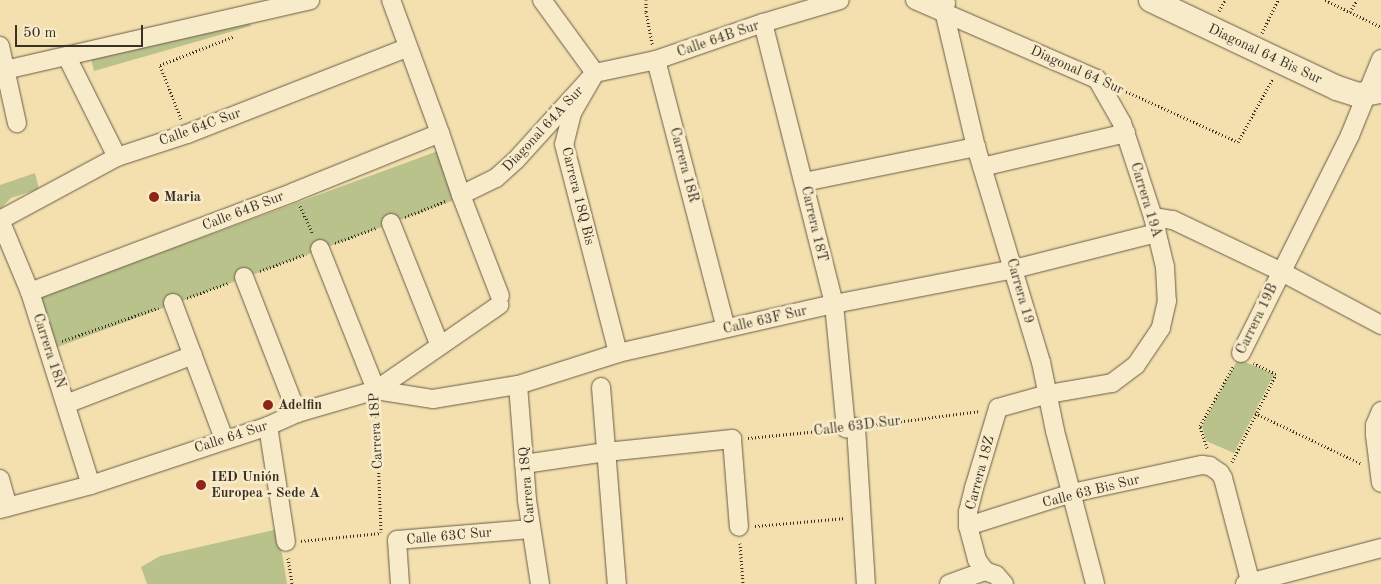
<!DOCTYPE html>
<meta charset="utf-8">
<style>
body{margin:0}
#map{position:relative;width:1381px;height:584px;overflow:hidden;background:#f4e0ae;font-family:"Old Standard TT",serif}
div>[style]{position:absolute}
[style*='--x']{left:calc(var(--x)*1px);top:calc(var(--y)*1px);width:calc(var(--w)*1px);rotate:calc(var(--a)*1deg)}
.green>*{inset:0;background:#bac28b}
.path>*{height:3px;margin-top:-1.5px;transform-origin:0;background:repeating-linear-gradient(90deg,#393026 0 1px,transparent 0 3.5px)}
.roads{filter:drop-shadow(0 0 1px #685c48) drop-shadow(0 0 1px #685c48)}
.street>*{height:18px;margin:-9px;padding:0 9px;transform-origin:9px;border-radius:9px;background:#f8ebca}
.secondary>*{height:24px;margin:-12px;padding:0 12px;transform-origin:12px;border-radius:12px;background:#f8ebca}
.dots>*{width:14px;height:14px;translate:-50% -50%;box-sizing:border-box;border:2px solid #f8ebca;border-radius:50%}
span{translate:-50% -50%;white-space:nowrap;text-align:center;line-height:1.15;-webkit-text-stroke:5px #f8ebca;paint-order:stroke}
.street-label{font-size:14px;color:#393026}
.poi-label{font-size:14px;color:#393026;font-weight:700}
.left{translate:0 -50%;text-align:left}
.scale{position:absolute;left:15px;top:25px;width:128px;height:22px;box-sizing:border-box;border:2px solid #393026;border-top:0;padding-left:6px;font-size:15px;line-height:18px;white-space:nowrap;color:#393026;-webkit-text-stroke:4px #f8ebca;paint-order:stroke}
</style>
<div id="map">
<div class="green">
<i style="clip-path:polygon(249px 20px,251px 26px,94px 71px,91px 59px)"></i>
<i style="clip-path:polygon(438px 151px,457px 199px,55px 348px,37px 298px)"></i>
<i style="clip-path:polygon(35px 173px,39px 189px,11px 198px,0 209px,0 185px)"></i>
<i style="clip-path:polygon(1238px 359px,1274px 374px,1234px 453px,1206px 441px,1202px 426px)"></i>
<i style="clip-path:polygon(278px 529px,287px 584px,147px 584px,141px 567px,160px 556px)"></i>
</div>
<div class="path">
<i style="--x:646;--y:0;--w:12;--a:90"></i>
<i style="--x:646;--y:12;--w:33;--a:79"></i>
<i style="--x:1325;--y:0;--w:62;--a:25.7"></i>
<i style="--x:1219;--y:11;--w:13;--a:-61"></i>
<i style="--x:1350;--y:12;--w:14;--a:-60"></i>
<i style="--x:1262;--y:33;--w:37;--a:-64"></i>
<i style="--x:1123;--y:90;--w:126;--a:24.3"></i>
<i style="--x:1238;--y:142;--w:73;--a:-61.3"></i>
<i style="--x:181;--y:119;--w:58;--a:-111.3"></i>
<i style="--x:160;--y:65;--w:80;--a:-21.1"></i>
<i style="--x:300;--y:206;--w:31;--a:65"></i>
<i style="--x:405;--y:217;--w:44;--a:-21.3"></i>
<i style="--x:335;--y:243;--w:44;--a:-20.1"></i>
<i style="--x:260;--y:271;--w:49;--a:-20.3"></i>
<i style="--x:187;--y:298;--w:44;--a:-20.1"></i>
<i style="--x:62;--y:341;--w:102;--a:-19"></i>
<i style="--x:376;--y:406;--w:126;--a:87.7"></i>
<i style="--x:1255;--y:413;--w:119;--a:25.5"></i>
<i style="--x:873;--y:425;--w:108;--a:-7.5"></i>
<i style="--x:748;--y:438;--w:81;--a:-5.6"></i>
<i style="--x:1207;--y:448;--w:23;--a:-108"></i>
<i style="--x:1200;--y:426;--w:68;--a:-60.8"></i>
<i style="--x:1232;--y:462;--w:98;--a:-63.4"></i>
<i style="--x:1276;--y:374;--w:25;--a:-154"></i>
<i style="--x:755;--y:526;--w:91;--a:-5"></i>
<i style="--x:301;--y:541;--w:80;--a:-5.7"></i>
<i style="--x:740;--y:543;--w:41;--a:85.8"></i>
<i style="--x:288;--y:558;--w:26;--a:81"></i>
</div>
<div class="roads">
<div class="street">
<i style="--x:542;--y:0;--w:90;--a:54"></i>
<i style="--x:595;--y:73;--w:46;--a:119.9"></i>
<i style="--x:572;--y:113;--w:32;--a:104"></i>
<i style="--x:564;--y:144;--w:216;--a:75.5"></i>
<i style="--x:915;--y:0;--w:198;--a:23.5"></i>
<i style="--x:1097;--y:79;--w:51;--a:60.4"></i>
<i style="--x:1122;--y:123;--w:99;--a:71.7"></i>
<i style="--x:1153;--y:217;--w:51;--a:76.5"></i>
<i style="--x:1165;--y:267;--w:34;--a:87"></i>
<i style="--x:1167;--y:301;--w:28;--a:103"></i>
<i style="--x:1161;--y:328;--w:45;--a:124"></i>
<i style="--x:1136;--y:365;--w:30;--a:143"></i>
<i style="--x:1112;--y:383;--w:65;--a:170.2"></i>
<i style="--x:1048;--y:394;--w:52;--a:164.4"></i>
<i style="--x:998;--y:408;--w:84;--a:106.7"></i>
<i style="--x:974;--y:488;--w:25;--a:104"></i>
<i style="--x:968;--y:512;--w:14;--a:90"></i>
<i style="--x:968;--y:526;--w:35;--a:75"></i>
<i style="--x:977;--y:560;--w:14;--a:54"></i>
<i style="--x:985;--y:571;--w:12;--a:20"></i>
<i style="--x:996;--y:575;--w:12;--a:48"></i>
<i style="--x:946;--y:3;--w:8;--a:104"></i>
<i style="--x:944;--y:11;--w:140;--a:76.8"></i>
<i style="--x:976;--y:147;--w:225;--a:73.2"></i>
<i style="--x:1041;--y:362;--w:70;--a:78.5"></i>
<i style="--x:1055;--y:431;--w:158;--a:75.3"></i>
<i style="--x:763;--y:23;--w:290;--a:75.8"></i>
<i style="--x:834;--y:304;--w:125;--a:84.5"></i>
<i style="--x:0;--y:46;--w:79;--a:77.6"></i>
<i style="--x:67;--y:57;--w:112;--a:63.4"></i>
<i style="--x:656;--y:60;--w:277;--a:75.4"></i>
<i style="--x:5;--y:70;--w:313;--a:-12.9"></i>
<i style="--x:440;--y:133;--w:65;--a:71.3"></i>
<i style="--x:461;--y:195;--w:108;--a:68.9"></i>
<i style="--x:982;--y:167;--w:148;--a:-13.3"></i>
<i style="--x:804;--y:182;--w:176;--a:-11.5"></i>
<i style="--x:461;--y:195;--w:39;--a:-26"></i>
<i style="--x:496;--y:178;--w:27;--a:-42"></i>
<i style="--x:516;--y:160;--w:118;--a:-47.8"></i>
<i style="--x:595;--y:73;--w:62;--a:-12"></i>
<i style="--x:656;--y:60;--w:113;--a:-19.1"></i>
<i style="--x:763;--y:23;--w:80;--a:-16.6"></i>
<i style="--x:1153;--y:217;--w:20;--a:9"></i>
<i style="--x:1173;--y:220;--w:119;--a:25.5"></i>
<i style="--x:1280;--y:271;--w:115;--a:28.1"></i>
<i style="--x:0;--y:220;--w:133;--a:-28.3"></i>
<i style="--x:117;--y:157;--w:74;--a:-18.2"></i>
<i style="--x:187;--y:134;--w:236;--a:-21.4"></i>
<i style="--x:0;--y:220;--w:78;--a:67.4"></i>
<i style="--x:30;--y:292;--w:202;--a:72.5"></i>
<i style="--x:391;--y:223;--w:132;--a:68.3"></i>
<i style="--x:320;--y:249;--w:152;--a:68.3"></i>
<i style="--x:376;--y:390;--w:58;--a:9"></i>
<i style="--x:433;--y:399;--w:86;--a:-9.4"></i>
<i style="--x:518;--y:385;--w:105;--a:-17.7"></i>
<i style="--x:618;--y:353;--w:221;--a:-12.8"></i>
<i style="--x:834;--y:304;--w:183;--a:-11"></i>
<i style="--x:1014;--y:269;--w:146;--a:-14.2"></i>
<i style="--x:244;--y:277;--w:146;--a:68.7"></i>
<i style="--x:30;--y:292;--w:282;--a:-20.7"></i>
<i style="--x:294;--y:192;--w:157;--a:-22"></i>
<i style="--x:440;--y:133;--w:142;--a:-110.2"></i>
<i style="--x:173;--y:303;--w:145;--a:69.4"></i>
<i style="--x:1241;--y:353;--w:244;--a:-63.4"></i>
<i style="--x:1350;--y:135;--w:82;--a:-67.8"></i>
<i style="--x:518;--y:385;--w:115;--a:85.5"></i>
<i style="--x:527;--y:500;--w:85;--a:81.2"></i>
<i style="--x:601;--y:387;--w:198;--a:85.4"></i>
<i style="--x:66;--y:404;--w:136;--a:-21.1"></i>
<i style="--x:1381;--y:411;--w:15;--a:113"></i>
<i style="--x:1375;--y:425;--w:10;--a:90"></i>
<i style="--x:1375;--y:435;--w:48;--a:82.9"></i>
<i style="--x:268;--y:426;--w:117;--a:81.2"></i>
<i style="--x:856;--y:427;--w:157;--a:86.4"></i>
<i style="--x:524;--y:464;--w:83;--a:-8.3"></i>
<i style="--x:606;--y:452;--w:127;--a:-5.9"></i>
<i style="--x:732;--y:439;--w:88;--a:85.5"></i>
<i style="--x:0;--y:479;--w:29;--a:74"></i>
<i style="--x:0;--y:509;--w:94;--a:-14.8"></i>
<i style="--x:91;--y:485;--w:187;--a:-18.4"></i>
<i style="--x:268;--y:426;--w:32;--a:-24"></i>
<i style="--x:297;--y:413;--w:82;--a:-16.2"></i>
<i style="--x:376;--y:390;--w:150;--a:-34.6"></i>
<i style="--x:968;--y:526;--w:109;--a:-17.6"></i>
<i style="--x:1072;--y:493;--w:133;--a:-12.2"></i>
<i style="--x:1202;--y:465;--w:8;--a:7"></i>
<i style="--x:1210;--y:466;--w:12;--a:35"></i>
<i style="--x:1220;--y:473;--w:6;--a:59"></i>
<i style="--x:1223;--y:478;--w:110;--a:75.2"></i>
<i style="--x:400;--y:584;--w:44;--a:-93.9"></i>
<i style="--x:397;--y:540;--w:134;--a:-4.7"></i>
<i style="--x:949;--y:584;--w:38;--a:-20"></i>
<i style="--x:1245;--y:584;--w:141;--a:-14.8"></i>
</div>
<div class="secondary">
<i style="--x:1151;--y:0;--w:206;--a:25.3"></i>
<i style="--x:1337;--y:88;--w:22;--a:18"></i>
<i style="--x:1358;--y:95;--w:23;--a:-10"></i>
</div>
</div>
<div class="dots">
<i style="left:154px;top:197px;background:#8f2418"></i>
<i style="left:268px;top:405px;background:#8f2418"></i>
<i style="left:201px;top:485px;background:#8f2418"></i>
</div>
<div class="street-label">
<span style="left:718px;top:39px;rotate:-19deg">Calle 64B Sur</span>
<span style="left:1265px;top:54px;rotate:25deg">Diagonal 64 Bis Sur</span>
<span style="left:1077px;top:70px;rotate:24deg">Diagonal 64 Sur</span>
<span style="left:200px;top:127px;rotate:-20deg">Calle 64C Sur</span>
<span style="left:543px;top:129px;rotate:-47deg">Diagonal 64A Sur</span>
<span style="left:684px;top:165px;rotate:75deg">Carrera 18R</span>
<span style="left:578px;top:196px;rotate:76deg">Carrera 18Q Bis</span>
<span style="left:1146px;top:200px;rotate:73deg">Carrera 19A</span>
<span style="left:243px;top:211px;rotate:-21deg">Calle 64B Sur</span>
<span style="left:814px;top:224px;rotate:77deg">Carrera 18T</span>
<span style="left:1020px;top:291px;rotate:74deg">Carrera 19</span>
<span style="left:1257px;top:319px;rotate:-64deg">Carrera 19B</span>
<span style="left:765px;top:320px;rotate:-13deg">Calle 63F Sur</span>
<span style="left:49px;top:351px;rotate:72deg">Carrera 18N</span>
<span style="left:857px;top:426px;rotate:-7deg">Calle 63D Sur</span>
<span style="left:376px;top:431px;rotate:-93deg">Carrera 18P</span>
<span style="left:231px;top:437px;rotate:-18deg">Calle 64 Sur</span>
<span style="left:980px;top:473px;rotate:-75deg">Carrera 18Z</span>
<span style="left:527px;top:485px;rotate:-95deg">Carrera 18Q</span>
<span style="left:1091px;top:491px;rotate:-14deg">Calle 63 Bis Sur</span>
<span style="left:449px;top:536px;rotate:-5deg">Calle 63C Sur</span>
</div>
<div class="poi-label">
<span class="left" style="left:164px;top:197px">Maria</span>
<span class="left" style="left:278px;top:405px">Adelfin</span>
<span class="left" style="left:211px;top:485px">IED Unión<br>Europea - Sede A</span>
</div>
<div class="scale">50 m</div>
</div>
